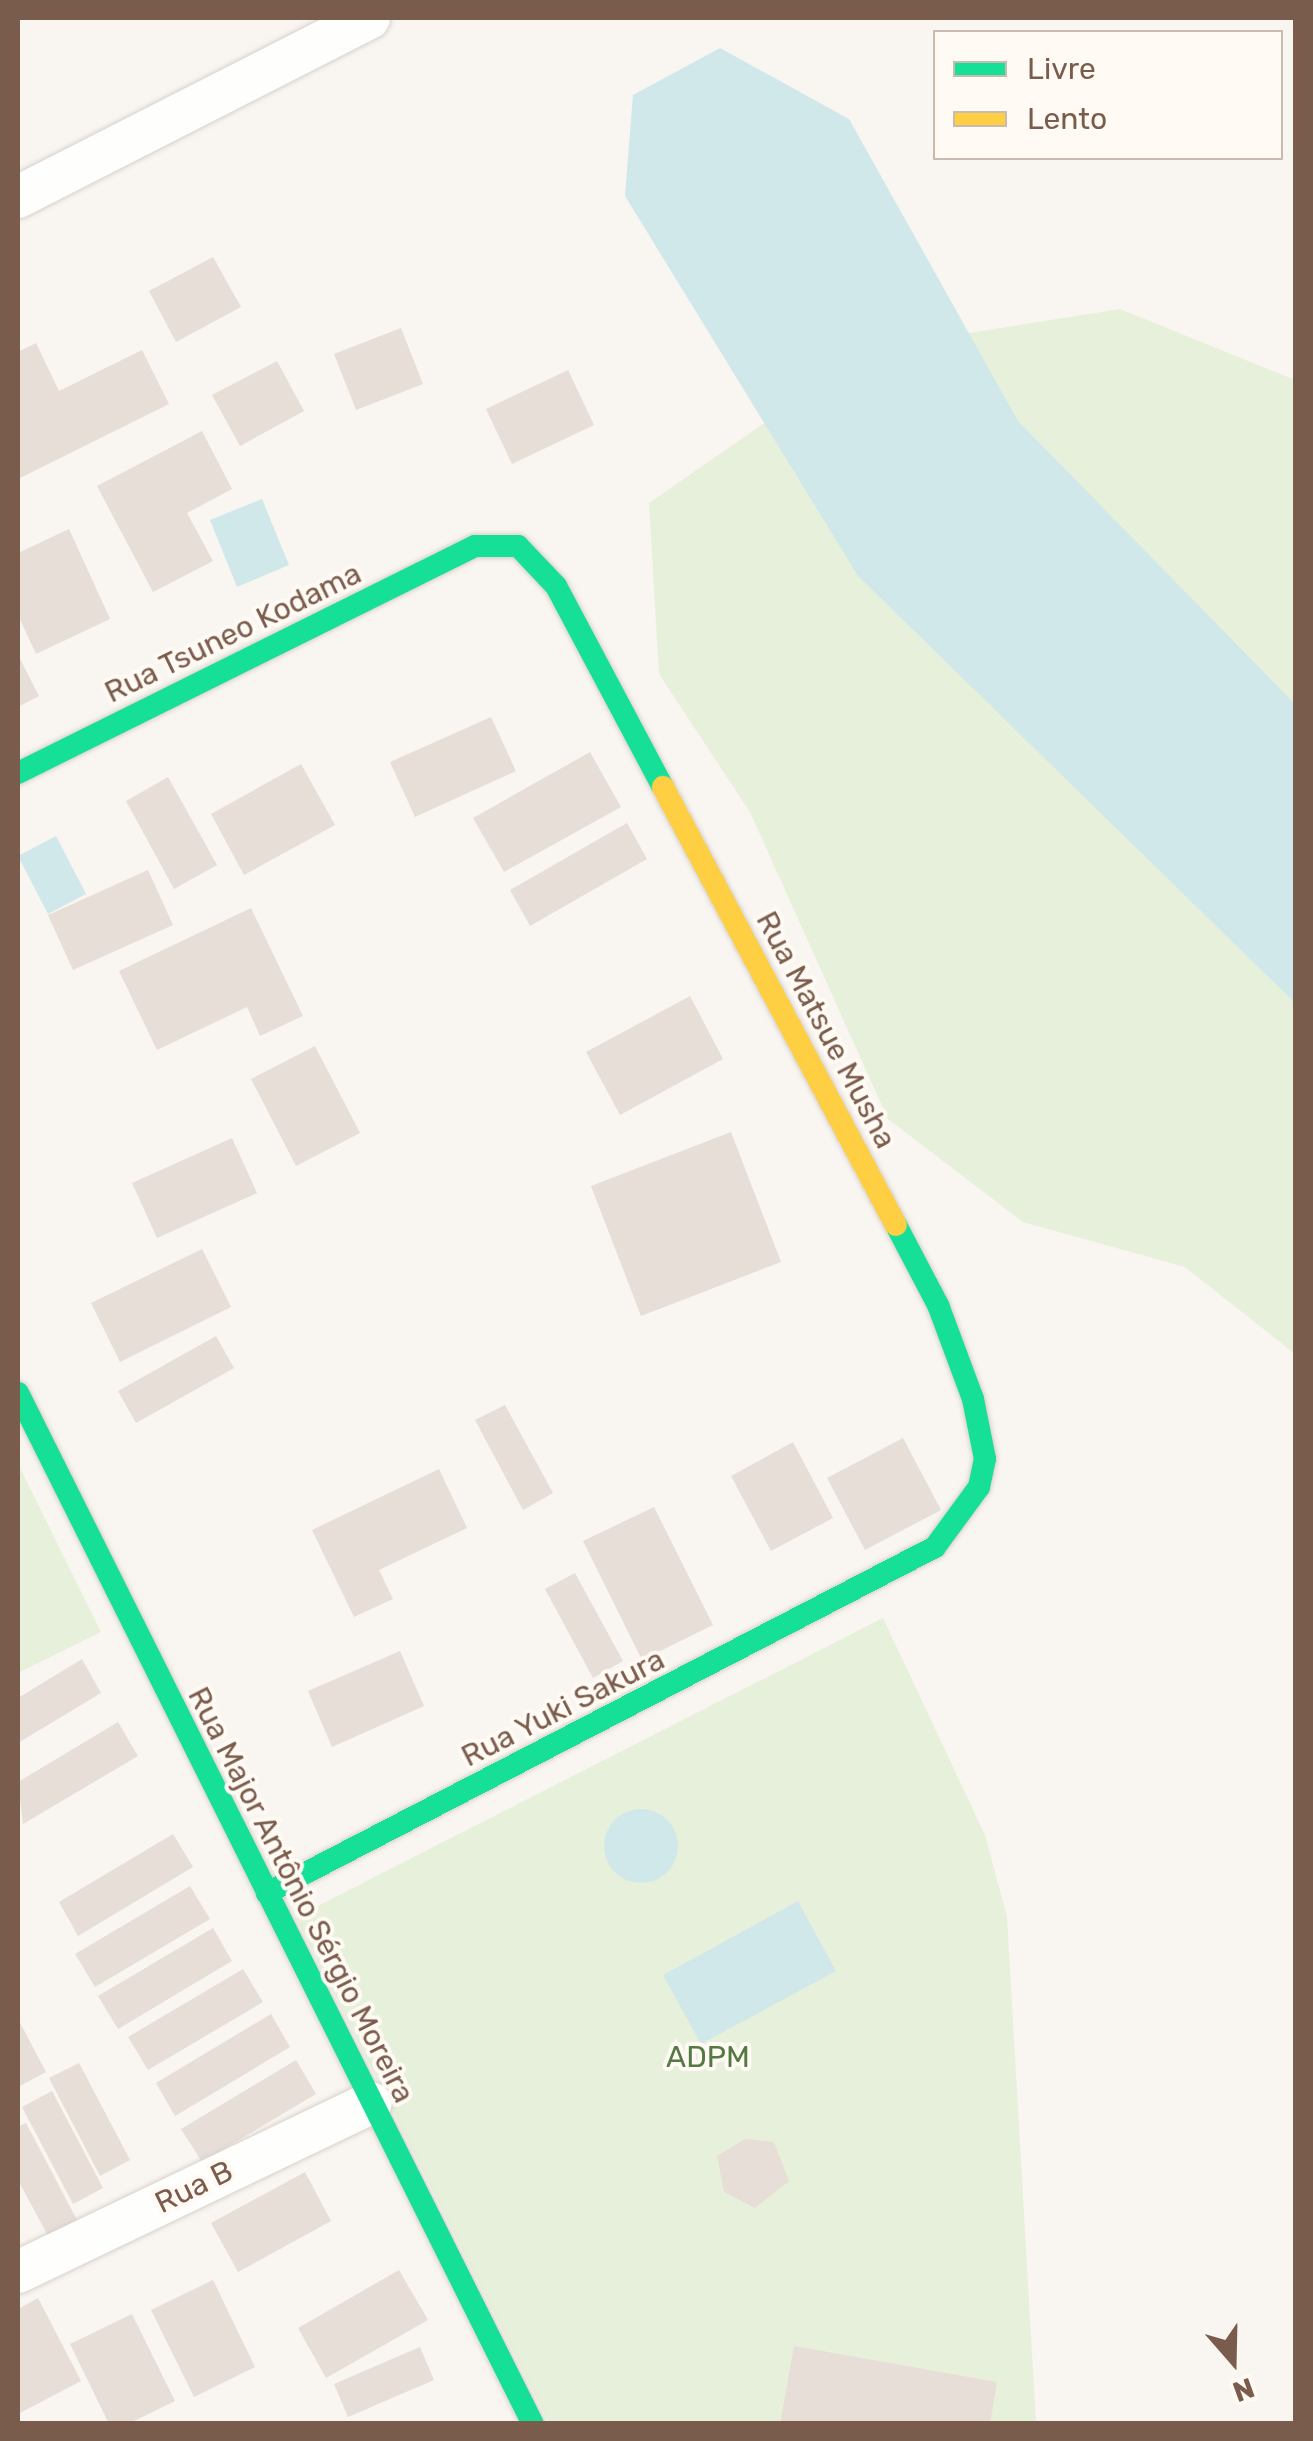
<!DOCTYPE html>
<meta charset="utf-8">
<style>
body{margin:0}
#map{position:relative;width:1313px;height:2441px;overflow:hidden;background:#f9f5f0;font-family:Rubik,sans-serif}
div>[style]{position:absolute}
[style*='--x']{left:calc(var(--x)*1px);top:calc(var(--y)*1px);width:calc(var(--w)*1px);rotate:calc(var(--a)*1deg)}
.green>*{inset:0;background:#e7f0db}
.water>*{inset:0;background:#d0e8ea}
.round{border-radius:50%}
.building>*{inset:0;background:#e6ded7}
.roads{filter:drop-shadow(0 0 2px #d7d1cb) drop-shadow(0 0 2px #d7d1cb)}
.street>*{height:42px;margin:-21px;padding:0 21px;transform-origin:21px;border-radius:21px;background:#fefefd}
.fast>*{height:22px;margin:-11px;padding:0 11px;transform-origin:11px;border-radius:11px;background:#16e098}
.slow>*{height:22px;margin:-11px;padding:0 11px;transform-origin:11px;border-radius:11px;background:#ffcf43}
span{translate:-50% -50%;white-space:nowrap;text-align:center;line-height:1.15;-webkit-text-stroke:8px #fffaf3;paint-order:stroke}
.street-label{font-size:30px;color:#7a5c4d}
.park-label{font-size:30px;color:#537a41}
.frame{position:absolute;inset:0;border:20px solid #7a5c4d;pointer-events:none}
.legend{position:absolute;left:933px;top:30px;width:350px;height:130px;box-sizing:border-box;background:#fffaf3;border:2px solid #cabbb1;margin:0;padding:12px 18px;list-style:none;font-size:30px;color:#7a5c4d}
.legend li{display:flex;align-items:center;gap:20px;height:50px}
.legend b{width:50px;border:2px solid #cabbb1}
.north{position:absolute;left:1183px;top:2311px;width:100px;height:100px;-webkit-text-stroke:8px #fffaf3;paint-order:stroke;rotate:160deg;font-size:28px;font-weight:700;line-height:40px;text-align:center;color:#7a5c4d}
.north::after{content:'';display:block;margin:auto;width:35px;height:45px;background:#7a5c4d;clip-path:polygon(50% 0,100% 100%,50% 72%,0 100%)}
</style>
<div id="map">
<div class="green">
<i style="clip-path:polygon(1120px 309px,1295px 380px,1295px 1354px,1185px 1267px,1023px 1222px,888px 1119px,750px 812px,659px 674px,649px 503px,786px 408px,944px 337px)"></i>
<i style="clip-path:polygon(18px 1464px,101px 1632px,18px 1673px)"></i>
<i style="clip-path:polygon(883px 1618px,985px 1835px,1007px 1917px,1036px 2423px,549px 2423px,296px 1917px)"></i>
</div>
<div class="water">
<i style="clip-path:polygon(720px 48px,849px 119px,1018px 421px,1295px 704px,1295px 1003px,858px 576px,625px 196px,633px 95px)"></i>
<i style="clip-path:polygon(262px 499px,289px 565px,237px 587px,210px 520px)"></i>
<i style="clip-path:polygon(56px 836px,86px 894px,48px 914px,18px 856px)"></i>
<i class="round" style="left:604px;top:1809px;width:74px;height:74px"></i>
<i style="clip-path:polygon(798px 1901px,836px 1971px,701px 2044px,663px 1975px)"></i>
</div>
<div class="building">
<i style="clip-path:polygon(213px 257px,241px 307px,176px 342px,149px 291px)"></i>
<i style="clip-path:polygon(401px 328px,423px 384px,356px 410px,334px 354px)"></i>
<i style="clip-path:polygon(36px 343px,59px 391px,142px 350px,169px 404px,18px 479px,18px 352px)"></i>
<i style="clip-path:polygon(277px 361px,304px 411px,240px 446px,212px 395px)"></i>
<i style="clip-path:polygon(568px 370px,594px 425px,512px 464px,486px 409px)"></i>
<i style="clip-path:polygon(202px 431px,232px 489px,187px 513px,213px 561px,153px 592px,97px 486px)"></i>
<i style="clip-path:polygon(69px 529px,110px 619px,36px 654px,18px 615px,18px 553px)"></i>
<i style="clip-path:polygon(18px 655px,39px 696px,18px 707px)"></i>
<i style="clip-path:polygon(491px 717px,516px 771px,415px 817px,390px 762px)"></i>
<i style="clip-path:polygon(590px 752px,621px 807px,504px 872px,473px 818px)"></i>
<i style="clip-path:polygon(301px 764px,335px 825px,244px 875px,211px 814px)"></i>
<i style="clip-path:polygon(168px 777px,217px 865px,174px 889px,126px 801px)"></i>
<i style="clip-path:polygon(627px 823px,647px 859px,530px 926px,510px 890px)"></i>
<i style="clip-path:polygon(148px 870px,173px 925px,73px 970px,48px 915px)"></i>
<i style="clip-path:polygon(251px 908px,303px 1016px,260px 1036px,247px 1007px,157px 1050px,119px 971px)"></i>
<i style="clip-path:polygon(690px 996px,723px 1059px,620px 1115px,586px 1052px)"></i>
<i style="clip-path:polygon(315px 1046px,360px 1133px,296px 1166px,251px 1079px)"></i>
<i style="clip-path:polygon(731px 1132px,781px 1262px,641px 1316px,591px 1186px)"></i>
<i style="clip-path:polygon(232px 1138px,257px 1193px,157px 1238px,132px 1183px)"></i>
<i style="clip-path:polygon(202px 1249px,231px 1307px,120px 1362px,91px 1303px)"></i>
<i style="clip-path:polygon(216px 1336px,234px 1368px,136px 1423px,118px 1391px)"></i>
<i style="clip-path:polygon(505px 1405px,553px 1493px,523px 1510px,475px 1420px)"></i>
<i style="clip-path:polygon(903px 1438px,941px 1510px,865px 1550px,827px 1478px)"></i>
<i style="clip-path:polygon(793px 1442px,833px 1518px,771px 1551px,731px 1476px)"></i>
<i style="clip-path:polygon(439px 1469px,467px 1528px,379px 1570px,393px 1599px,354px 1617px,312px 1530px)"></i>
<i style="clip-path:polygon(654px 1507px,713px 1625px,642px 1660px,583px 1541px)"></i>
<i style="clip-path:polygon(575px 1573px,623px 1661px,593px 1678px,545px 1589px)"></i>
<i style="clip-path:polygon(400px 1651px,424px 1706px,332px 1747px,308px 1691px)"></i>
<i style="clip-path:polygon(82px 1659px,101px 1693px,18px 1743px,18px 1698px)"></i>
<i style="clip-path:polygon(118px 1722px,138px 1756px,23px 1824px,18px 1782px)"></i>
<i style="clip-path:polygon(173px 1834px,193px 1867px,78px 1936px,59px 1902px)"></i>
<i style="clip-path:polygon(190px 1886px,210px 1919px,95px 1987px,75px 1954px)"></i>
<i style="clip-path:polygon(213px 1928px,232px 1961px,118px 2029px,98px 1996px)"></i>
<i style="clip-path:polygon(243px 1969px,263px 2002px,148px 2070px,128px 2037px)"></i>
<i style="clip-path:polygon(271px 2014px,290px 2047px,175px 2116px,156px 2083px)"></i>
<i style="clip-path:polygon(18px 2019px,46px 2072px,18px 2087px)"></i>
<i style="clip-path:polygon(296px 2060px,316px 2094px,202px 2162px,181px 2129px)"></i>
<i style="clip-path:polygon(79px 2063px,130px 2160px,100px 2176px,49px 2078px)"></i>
<i style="clip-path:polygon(52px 2091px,103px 2188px,73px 2204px,22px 2107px)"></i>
<i style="clip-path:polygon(26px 2123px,77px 2220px,48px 2236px,18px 2180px,18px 2127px)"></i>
<i style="clip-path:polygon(745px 2139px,774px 2142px,789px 2181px,755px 2208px,724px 2192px,717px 2156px)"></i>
<i style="clip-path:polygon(305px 2172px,331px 2221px,238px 2272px,211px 2223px)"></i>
<i style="clip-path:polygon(399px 2270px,428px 2320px,326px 2378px,298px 2328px)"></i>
<i style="clip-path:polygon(213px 2280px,255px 2367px,194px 2397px,151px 2310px)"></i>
<i style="clip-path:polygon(38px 2298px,81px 2381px,18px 2414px,18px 2309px)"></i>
<i style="clip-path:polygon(132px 2314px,175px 2401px,128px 2424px,109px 2424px,70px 2344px)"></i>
<i style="clip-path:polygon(794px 2346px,997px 2382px,990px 2424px,780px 2424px)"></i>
<i style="clip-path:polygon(420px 2347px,434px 2380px,348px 2417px,334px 2384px)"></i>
</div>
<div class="roads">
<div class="street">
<i style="--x:18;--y:197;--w:394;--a:-27"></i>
<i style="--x:18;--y:2272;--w:391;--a:-25.6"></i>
</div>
<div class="fast">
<i style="--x:18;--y:773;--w:510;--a:-26.41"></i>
<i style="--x:475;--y:546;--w:43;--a:0"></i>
<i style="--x:518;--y:546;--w:55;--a:46.5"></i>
<i style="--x:556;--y:586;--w:228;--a:62"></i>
<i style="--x:18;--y:1393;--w:1152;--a:63.46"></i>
<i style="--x:267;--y:1893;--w:752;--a:-27.38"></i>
<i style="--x:935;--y:1547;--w:74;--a:-53.7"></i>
<i style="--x:979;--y:1487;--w:29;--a:-78"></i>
<i style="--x:985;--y:1459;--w:61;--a:-101.3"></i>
<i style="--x:973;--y:1399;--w:100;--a:-110.4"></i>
<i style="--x:938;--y:1305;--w:90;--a:-117.7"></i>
</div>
<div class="slow">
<i style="--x:663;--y:787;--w:496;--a:62"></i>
</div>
</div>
<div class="street-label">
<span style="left:233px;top:633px;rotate:-26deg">Rua Tsuneo Kodama</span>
<span style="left:826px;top:1030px;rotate:62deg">Rua Matsue Musha</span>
<span style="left:563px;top:1708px;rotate:-27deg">Rua Yuki Sakura</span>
<span style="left:301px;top:1895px;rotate:63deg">Rua Major Antônio Sérgio Moreira</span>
<span style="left:194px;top:2187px;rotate:-26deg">Rua B</span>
</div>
<div class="park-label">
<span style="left:708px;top:2057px">ADPM</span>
</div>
<div class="frame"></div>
<ul class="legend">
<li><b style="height:12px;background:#16e098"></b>Livre</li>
<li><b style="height:12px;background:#ffcf43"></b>Lento</li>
</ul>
<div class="north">N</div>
</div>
